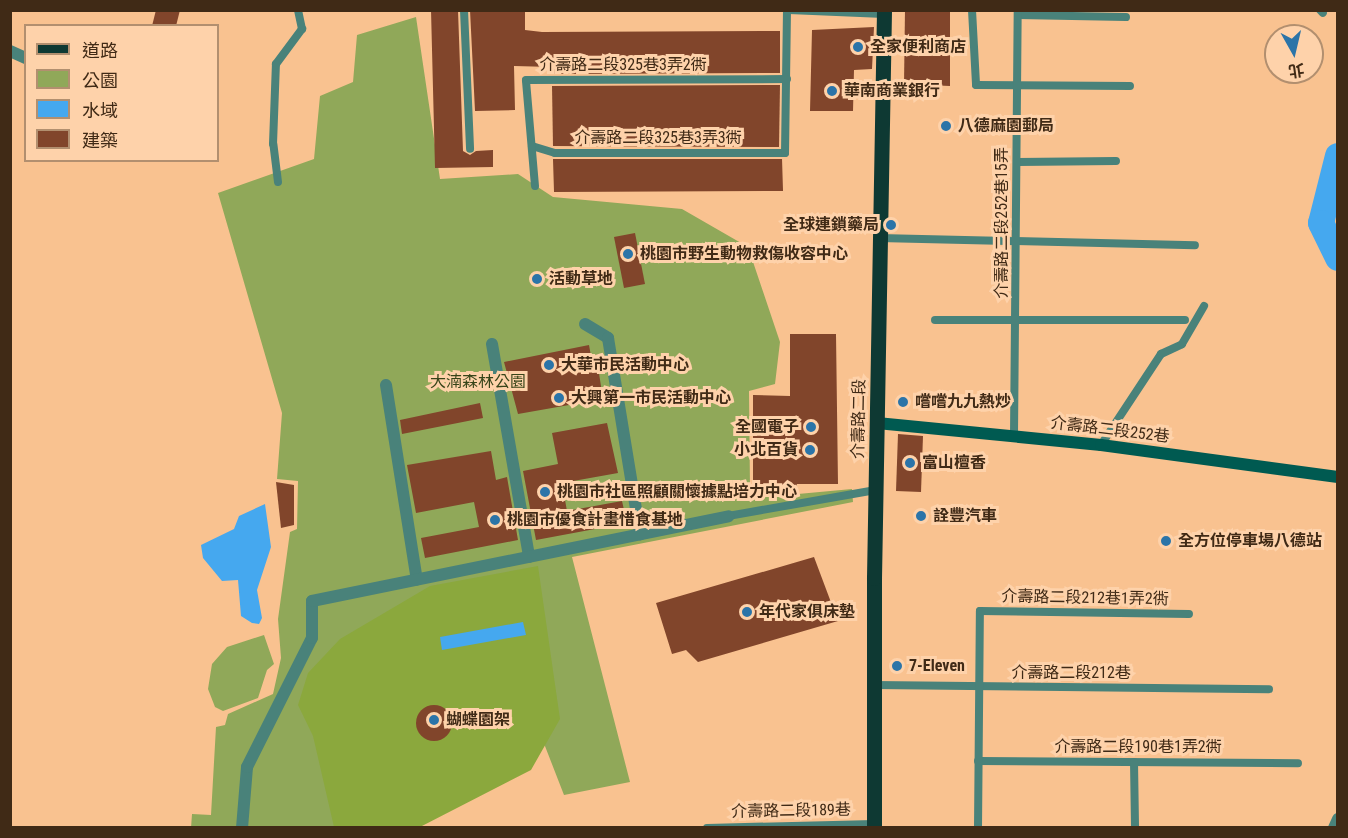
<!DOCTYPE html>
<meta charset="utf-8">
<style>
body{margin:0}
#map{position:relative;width:1348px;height:838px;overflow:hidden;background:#f9c290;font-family:"Roboto Condensed","Noto Sans TC",sans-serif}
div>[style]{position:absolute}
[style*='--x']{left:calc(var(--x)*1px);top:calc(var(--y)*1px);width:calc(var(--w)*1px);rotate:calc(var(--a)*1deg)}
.green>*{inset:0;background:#90a859}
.forest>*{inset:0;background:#8ba83d}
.water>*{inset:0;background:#45a8ef}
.river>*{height:26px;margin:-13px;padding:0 13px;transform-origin:13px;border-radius:13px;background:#45a8ef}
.building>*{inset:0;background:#81452b}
.round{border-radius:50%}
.lane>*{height:8px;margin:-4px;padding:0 4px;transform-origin:4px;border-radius:4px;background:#49827a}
.street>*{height:12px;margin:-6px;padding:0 6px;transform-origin:6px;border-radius:6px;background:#49827a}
.secondary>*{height:12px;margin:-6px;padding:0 6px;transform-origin:6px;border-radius:6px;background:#005a51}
.primary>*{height:15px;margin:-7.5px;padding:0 7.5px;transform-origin:7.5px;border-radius:7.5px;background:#0e3933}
.dots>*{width:16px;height:16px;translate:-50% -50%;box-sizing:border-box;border:3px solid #fed2aa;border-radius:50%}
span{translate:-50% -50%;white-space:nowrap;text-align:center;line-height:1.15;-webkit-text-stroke:6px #fed2aa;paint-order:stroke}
.poi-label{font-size:16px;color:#402a16;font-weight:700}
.left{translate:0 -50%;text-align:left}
.right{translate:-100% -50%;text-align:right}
.street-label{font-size:16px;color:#402a16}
.park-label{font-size:16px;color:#374419}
.frame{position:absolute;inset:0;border:12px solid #402a16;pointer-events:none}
.legend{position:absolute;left:24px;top:24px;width:195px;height:138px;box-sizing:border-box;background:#fed2aa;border:2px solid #b28f6f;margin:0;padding:8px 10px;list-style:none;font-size:18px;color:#402a16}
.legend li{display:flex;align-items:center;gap:12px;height:30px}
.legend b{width:30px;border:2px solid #b28f6f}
.north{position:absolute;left:1264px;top:24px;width:60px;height:60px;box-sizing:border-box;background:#fed2aa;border:2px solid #b28f6f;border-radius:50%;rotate:172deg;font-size:16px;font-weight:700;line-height:24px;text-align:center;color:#402a16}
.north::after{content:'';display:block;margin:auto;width:21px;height:27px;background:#2b74a8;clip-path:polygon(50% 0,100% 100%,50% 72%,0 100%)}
</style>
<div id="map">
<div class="green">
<i style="clip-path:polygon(416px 17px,440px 179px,518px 174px,553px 197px,682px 209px,748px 247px,780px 342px,775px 384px,749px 391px,750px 489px,798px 494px,852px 489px,853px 502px,572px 557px,630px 782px,564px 795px,543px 741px,388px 827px,191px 828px,192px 814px,211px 815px,216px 727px,225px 725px,228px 714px,273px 694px,281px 658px,278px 619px,290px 532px,297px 529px,298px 481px,277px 479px,282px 413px,218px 193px,314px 159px,320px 96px,353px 82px,357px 35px)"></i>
<i style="clip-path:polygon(264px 635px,274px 664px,267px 670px,258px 698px,223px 711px,215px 707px,208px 689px,212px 664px,227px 647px)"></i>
</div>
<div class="forest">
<i style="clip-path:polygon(538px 566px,560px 719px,531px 770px,420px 827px,334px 827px,313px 736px,298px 705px,308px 673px,340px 639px,430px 586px)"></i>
</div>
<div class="water">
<i style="clip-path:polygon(265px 504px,271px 547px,257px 590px,262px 618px,259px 624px,252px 623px,241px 616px,238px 580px,222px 581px,203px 558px,201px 545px,234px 529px,239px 516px)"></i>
<i style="clip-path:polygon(523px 622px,526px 635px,442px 650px,440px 637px)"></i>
</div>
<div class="river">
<i style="--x:1338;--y:156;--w:69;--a:104.2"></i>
<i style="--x:1321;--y:223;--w:39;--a:64"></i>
</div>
<div class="building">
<i style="clip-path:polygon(156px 10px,180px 10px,176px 26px,152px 26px)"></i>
<i style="clip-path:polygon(431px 10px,458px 10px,463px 151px,470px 155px,476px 151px,493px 150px,493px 167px,435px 168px)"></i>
<i style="clip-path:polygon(470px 10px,525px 10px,525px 30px,542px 32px,780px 31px,780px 73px,552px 74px,552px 67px,514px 66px,515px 110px,475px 111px)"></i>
<i style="clip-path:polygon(905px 10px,950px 10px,950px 86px,904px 84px)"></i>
<i style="clip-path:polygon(874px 27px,872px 69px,854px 70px,853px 111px,810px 111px,812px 30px)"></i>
<i style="clip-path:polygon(780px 85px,779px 147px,553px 146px,552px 86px)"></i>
<i style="clip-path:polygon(553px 159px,782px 159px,783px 191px,554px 192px)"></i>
<i style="clip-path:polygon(635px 233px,645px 284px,624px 288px,614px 237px)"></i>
<i style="clip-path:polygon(790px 334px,836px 334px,838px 484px,797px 484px,797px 490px,753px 488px,753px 395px,790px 396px)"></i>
<i style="clip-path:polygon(589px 345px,591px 356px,601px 354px,603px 366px,598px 367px,603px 399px,518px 414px,504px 362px)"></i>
<i style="clip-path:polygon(480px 403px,483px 418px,402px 434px,400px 420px)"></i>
<i style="clip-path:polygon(607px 423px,618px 473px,562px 483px,567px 511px,622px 501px,627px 523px,536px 540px,523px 471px,558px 464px,552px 433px)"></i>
<i style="clip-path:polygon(898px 434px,923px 436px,921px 492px,896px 491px)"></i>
<i style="clip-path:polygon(491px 451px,496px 480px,507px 477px,518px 540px,425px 558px,421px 538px,479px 527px,474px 502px,416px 513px,407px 465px)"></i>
<i style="clip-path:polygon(276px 482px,294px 485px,294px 525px,281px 528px)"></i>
<i style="clip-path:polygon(814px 557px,838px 621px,698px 662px,686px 650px,672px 654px,656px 603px)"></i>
<i class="round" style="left:416px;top:705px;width:36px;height:36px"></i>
</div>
<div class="lane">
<i style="--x:464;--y:10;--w:139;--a:87.5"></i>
<i style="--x:789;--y:10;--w:95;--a:2.4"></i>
<i style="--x:972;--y:10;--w:75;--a:86.9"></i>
<i style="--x:976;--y:85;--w:154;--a:0.4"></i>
<i style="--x:1320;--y:10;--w:4;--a:45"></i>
<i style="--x:1018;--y:15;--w:108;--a:1.1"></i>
<i style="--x:532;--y:146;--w:24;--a:17"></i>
<i style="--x:555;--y:153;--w:230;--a:0"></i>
<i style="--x:785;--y:153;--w:143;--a:-89.2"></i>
<i style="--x:1018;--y:162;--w:98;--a:-0.6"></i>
<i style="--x:278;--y:182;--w:38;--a:-97"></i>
<i style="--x:273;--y:144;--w:80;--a:-87.9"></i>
<i style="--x:276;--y:64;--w:44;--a:-53.4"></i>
<i style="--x:302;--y:29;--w:19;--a:-102"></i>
<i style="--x:535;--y:186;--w:106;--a:-94.9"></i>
<i style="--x:526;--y:80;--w:261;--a:-0.2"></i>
<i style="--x:879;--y:238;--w:316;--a:1.3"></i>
<i style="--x:935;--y:320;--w:250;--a:0"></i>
<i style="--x:1014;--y:435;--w:425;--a:-89.5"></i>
<i style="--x:1101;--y:445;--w:109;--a:-56.6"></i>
<i style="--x:1161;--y:354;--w:23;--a:-25"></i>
<i style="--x:1182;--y:344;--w:44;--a:-59.9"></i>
<i style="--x:728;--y:516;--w:150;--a:-10"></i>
<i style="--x:874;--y:685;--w:395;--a:0.6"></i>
<i style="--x:978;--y:761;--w:320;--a:0.4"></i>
<i style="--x:1134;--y:762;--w:66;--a:89.1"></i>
<i style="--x:707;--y:828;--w:167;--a:-1.4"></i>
<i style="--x:978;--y:828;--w:217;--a:-89.5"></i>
<i style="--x:980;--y:611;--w:209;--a:0.8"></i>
</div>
<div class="street">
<i style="--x:10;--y:51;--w:17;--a:24"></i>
<i style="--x:585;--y:324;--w:27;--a:31"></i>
<i style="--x:608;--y:338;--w:199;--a:80.7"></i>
<i style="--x:492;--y:344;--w:216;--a:80.1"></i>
<i style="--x:386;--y:385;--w:197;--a:81"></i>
<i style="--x:242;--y:828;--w:61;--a:-85.3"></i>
<i style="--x:247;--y:767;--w:144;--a:-63.3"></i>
<i style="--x:312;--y:638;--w:37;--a:-90"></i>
<i style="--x:312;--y:601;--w:425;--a:-11.5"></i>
<i style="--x:1334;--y:828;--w:10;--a:-66"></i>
</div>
<div class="secondary">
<i style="--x:877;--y:423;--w:225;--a:5.6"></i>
<i style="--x:1101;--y:445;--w:239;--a:7.7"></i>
</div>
<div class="primary">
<i style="--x:874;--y:828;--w:250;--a:-90"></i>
<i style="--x:874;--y:578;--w:568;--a:-88.99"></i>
</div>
<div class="dots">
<i style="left:858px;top:47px;background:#2b74a8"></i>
<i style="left:832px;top:91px;background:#2b74a8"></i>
<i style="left:946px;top:126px;background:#2b74a8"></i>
<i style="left:891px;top:225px;background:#2b74a8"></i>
<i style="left:628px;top:254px;background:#2b74a8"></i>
<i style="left:537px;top:279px;background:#2b74a8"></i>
<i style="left:549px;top:365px;background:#2b74a8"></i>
<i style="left:559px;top:398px;background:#2b74a8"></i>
<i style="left:903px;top:402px;background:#2b74a8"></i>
<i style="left:811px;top:427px;background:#2b74a8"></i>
<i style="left:810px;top:450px;background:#2b74a8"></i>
<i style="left:910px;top:463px;background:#2b74a8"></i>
<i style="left:545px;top:492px;background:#2b74a8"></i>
<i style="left:921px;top:516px;background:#2b74a8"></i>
<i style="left:495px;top:520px;background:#2b74a8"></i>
<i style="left:1166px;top:541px;background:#2b74a8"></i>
<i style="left:747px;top:612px;background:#2b74a8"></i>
<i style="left:897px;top:666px;background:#2b74a8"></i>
<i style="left:434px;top:720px;background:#2b74a8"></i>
</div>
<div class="poi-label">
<span class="left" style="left:870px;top:47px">全家便利商店</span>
<span class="left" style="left:844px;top:91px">華南商業銀行</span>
<span class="left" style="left:958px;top:126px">八德麻園郵局</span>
<span class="right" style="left:879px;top:225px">全球連鎖藥局</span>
<span class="left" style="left:640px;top:254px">桃園市野生動物救傷收容中心</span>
<span class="left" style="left:549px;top:279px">活動草地</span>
<span class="left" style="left:561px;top:365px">大華市民活動中心</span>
<span class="left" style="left:571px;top:398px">大興第一市民活動中心</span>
<span class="left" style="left:915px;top:402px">嚐嚐九九熱炒</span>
<span class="right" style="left:799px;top:427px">全國電子</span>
<span class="right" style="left:798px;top:450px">小北百貨</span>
<span class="left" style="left:922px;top:463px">富山檀香</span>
<span class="left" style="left:557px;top:492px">桃園市社區照顧關懷據點培力中心</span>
<span class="left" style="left:933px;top:516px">詮豐汽車</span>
<span class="left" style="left:507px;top:520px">桃園市優食計畫惜食基地</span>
<span class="left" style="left:1178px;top:541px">全方位停車場八德站</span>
<span class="left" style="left:759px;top:612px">年代家俱床墊</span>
<span class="left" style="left:909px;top:666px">7-Eleven</span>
<span class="left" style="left:446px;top:720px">蝴蝶園架</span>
</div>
<div class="street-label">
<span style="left:623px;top:65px">介壽路二段325巷3弄2衖</span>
<span style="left:658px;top:138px">介壽路二段325巷3弄3衖</span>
<span style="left:1002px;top:223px;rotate:-90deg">介壽路二段252巷15弄</span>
<span style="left:859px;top:419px;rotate:-89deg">介壽路二段</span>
<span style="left:1110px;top:430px;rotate:7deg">介壽路二段252巷</span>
<span style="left:1085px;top:598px;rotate:1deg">介壽路二段212巷1弄2衖</span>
<span style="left:1071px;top:673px">介壽路二段212巷</span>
<span style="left:1138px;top:747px">介壽路二段190巷1弄2衖</span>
<span style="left:791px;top:811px;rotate:-1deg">介壽路二段189巷</span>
</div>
<div class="park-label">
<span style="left:478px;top:382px">大湳森林公園</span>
</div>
<div class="frame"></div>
<ul class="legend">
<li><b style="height:8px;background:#0e3933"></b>道路</li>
<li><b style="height:16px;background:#90a859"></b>公園</li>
<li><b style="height:16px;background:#45a8ef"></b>水域</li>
<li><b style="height:16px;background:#81452b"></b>建築</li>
</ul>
<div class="north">北</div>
</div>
